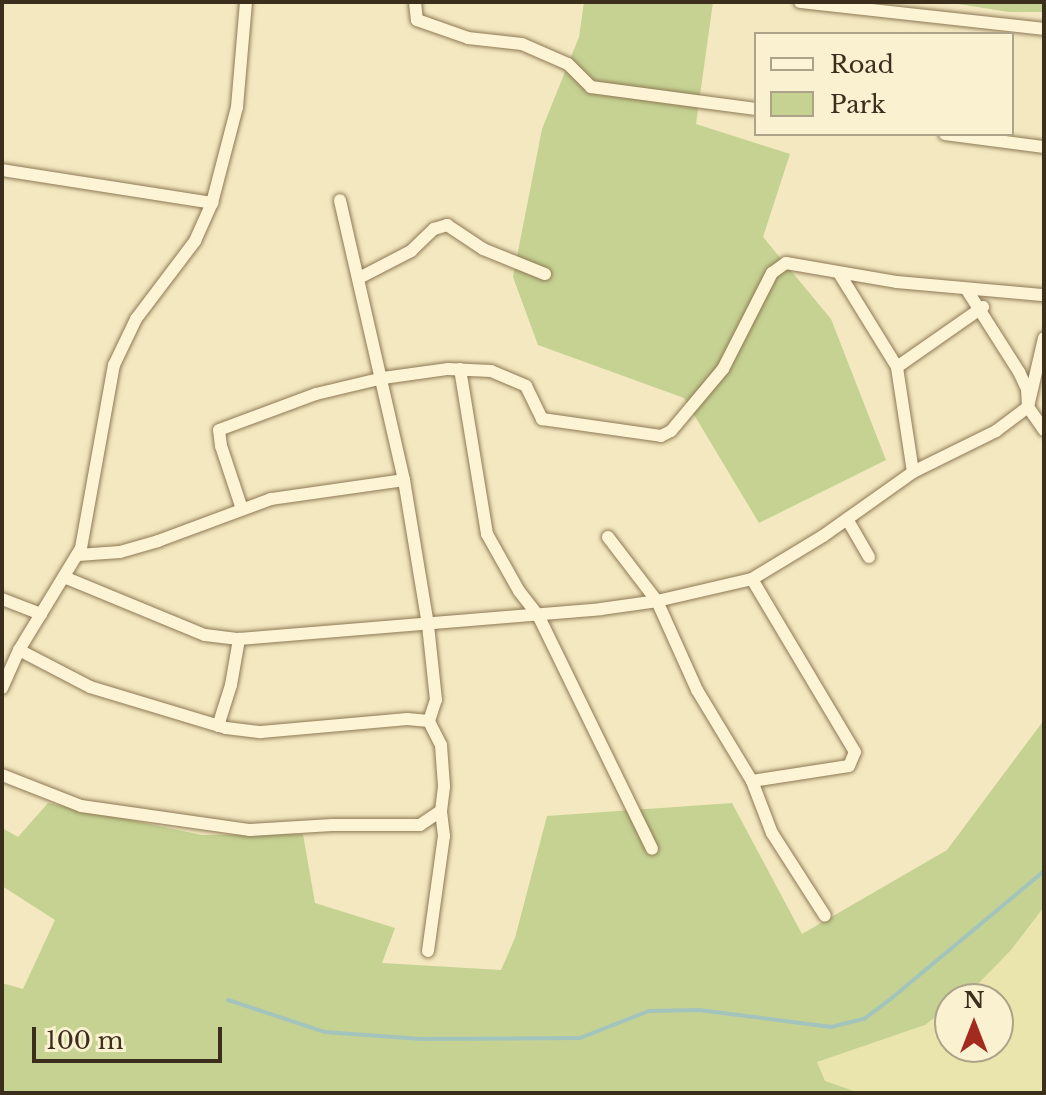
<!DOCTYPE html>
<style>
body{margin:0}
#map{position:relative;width:1046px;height:1095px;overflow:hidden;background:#f3e8c0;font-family:"Libre Baskerville",serif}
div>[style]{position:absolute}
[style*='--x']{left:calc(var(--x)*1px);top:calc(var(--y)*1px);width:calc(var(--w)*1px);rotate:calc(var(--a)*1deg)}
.farmland>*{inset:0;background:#e9e5ac}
.green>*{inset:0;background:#c5d292}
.stream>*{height:4px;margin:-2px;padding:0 2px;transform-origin:2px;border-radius:2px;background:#a3c4bd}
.roads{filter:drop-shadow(0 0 2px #8e7955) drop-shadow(0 0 2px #8e7955)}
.minor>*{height:12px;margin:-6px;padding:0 6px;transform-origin:6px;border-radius:6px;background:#fcf4d4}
span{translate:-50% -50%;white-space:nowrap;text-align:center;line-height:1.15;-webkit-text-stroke:6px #f9f1d0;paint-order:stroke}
.frame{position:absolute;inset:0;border:4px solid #3c2e1c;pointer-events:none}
.legend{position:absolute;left:754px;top:32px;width:260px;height:104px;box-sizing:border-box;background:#f9f1d0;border:2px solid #ada388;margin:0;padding:10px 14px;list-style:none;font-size:24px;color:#3c2e1c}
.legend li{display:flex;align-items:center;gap:16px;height:40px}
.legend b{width:40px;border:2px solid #ada388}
.north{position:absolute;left:934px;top:983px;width:80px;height:80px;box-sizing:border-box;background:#f9f1d0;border:2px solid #ada388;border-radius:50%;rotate:0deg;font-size:22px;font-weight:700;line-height:32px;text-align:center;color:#3c2e1c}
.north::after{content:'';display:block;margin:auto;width:28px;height:36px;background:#a32a1f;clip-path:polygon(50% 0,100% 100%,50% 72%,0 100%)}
.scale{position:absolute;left:32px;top:1027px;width:190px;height:36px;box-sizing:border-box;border:4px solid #3c2e1c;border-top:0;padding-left:10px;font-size:24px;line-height:28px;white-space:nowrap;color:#3c2e1c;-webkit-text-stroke:6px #f9f1d0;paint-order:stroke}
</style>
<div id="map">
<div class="farmland">
<i style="clip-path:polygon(1044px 907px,1044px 1093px,860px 1093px,824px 1081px,817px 1062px,925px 1025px,950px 1006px,950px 1047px,998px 1047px,998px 999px,959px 999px,1011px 950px)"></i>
</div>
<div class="green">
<i style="clip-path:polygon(584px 2px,713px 2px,696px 124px,790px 154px,763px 237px,831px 319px,886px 460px,759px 523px,684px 398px,538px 345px,513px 277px,542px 129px,579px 37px)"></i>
<i style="clip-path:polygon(946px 2px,1044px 2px,1044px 12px,1009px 12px)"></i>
<i style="clip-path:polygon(1044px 720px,1044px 907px,1011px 950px,974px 988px,959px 999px,950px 999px,950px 1006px,925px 1025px,817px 1062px,825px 1081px,860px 1093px,2px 1093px,2px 983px,23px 989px,55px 920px,2px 886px,2px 828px,18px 837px,48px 803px,202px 835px,303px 834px,315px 903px,395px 928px,382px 963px,501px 970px,515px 938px,547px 816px,732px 803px,802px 934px,947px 850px)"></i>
</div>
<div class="stream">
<i style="--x:228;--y:1000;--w:102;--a:18.3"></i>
<i style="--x:325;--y:1032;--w:96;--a:4.2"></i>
<i style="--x:421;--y:1039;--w:159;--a:-0.4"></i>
<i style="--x:580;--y:1038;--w:74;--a:-21.4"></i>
<i style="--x:649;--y:1011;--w:50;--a:-1.1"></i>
<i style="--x:699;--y:1010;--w:133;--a:7.3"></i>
<i style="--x:831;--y:1027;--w:34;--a:-14"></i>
<i style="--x:864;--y:1019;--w:36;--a:-37"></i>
<i style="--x:893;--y:997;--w:197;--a:-39.8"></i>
</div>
<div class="roads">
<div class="minor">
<i style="--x:415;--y:2;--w:18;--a:84"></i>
<i style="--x:417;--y:20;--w:54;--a:19.4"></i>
<i style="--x:468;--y:38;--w:54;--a:6.3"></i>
<i style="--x:522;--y:44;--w:50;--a:23.5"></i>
<i style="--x:568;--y:64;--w:33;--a:45"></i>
<i style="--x:591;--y:87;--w:166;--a:7.6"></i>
<i style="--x:800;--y:2;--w:245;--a:6.3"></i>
<i style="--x:945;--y:134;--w:100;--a:7.5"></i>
<i style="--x:2;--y:170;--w:213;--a:8.9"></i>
<i style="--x:839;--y:273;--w:110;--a:58.3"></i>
<i style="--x:359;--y:278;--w:59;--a:-27.4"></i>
<i style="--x:411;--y:251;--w:32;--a:-44"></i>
<i style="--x:434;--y:229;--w:14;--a:-17"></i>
<i style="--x:447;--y:225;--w:43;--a:33.7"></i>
<i style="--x:483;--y:249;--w:67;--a:22"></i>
<i style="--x:1044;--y:338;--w:71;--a:103.1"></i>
<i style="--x:1028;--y:407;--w:28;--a:55"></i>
<i style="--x:460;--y:369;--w:167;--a:80.7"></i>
<i style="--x:487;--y:534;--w:65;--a:60.7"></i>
<i style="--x:519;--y:591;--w:31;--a:52"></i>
<i style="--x:538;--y:615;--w:260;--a:64"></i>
<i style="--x:913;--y:472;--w:106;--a:-98.7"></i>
<i style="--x:897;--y:367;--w:105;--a:-34.9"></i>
<i style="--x:242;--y:509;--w:66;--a:-108.4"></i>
<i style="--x:221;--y:446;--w:16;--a:-97"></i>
<i style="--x:219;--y:430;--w:103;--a:-20.4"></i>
<i style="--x:316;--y:394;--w:69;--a:-13.4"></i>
<i style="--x:383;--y:378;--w:66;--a:-7.9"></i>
<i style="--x:448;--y:369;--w:43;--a:2.7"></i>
<i style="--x:491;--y:371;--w:38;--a:23"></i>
<i style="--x:526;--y:386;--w:37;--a:64"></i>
<i style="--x:542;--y:419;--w:120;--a:8.1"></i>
<i style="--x:661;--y:436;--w:11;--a:-27"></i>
<i style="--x:671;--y:431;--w:81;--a:-50"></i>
<i style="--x:723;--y:369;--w:108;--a:-63"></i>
<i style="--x:772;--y:273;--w:17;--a:-36"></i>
<i style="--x:786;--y:263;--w:113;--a:9.7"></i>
<i style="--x:897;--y:282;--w:148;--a:5.1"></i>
<i style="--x:847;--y:519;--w:44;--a:59.9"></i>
<i style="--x:608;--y:537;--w:81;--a:52.6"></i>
<i style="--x:657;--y:601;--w:98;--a:65.8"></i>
<i style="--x:697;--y:690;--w:106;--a:58.9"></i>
<i style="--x:752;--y:781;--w:98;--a:-8.8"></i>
<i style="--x:849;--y:766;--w:15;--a:-67"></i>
<i style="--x:855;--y:752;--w:201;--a:-120.8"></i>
<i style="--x:78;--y:555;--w:42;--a:-4.1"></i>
<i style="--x:120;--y:552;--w:40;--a:-16"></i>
<i style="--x:158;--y:541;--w:121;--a:-20.4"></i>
<i style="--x:271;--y:499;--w:134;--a:-8.1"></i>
<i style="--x:64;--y:577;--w:152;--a:22.4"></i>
<i style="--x:205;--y:635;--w:34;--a:7"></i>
<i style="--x:239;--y:639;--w:363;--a:-4.7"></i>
<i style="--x:601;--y:609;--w:57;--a:-8.1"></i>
<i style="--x:657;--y:601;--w:98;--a:-13"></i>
<i style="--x:752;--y:579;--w:83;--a:-31.2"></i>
<i style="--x:823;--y:536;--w:110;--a:-35.4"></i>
<i style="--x:913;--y:472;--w:93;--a:-26.3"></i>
<i style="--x:996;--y:431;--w:40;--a:-37"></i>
<i style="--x:1028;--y:407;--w:18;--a:-93"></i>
<i style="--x:1027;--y:389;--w:19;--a:-115"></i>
<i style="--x:1019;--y:372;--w:97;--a:-122.4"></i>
<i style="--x:2;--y:599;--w:42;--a:21"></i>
<i style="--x:19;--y:650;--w:80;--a:27.5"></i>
<i style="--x:90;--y:687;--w:142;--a:16.8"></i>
<i style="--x:226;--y:728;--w:35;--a:7"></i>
<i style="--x:261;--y:732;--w:147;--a:-5.1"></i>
<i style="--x:407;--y:719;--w:22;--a:5"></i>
<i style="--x:429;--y:721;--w:22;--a:-72"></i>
<i style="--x:436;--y:700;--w:75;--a:-96.1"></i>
<i style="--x:428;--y:625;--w:147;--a:-99.4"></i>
<i style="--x:404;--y:480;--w:287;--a:-102.9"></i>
<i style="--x:2;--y:688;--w:42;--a:-65.9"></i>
<i style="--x:19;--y:650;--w:119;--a:-58.7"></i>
<i style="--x:81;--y:548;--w:186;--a:-79.8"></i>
<i style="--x:114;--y:365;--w:51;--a:-64.4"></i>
<i style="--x:136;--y:319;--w:98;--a:-52.9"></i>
<i style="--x:195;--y:241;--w:42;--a:-65.9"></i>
<i style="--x:212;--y:203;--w:99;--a:-75.4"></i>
<i style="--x:237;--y:107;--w:105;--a:-85.1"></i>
<i style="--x:218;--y:726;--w:43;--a:-72.4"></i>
<i style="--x:231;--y:685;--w:47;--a:-80.1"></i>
<i style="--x:2;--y:775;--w:85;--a:21.4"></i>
<i style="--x:81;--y:806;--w:171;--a:8.1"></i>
<i style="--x:250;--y:830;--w:82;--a:-3.5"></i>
<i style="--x:332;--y:825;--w:88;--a:0"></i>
<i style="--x:420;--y:825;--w:25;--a:-34"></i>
<i style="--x:441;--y:811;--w:25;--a:-83"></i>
<i style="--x:444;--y:786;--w:41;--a:-94.2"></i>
<i style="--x:441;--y:745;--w:27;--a:-117"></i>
<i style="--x:752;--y:781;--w:56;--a:69"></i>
<i style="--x:772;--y:833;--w:98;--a:57.4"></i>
<i style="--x:428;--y:951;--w:116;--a:-82.1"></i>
<i style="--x:444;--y:836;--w:25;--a:-97"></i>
</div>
</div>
<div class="frame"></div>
<ul class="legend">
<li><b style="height:10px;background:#fcf4d4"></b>Road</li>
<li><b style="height:22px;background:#c5d292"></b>Park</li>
</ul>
<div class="north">N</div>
<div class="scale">100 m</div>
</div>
